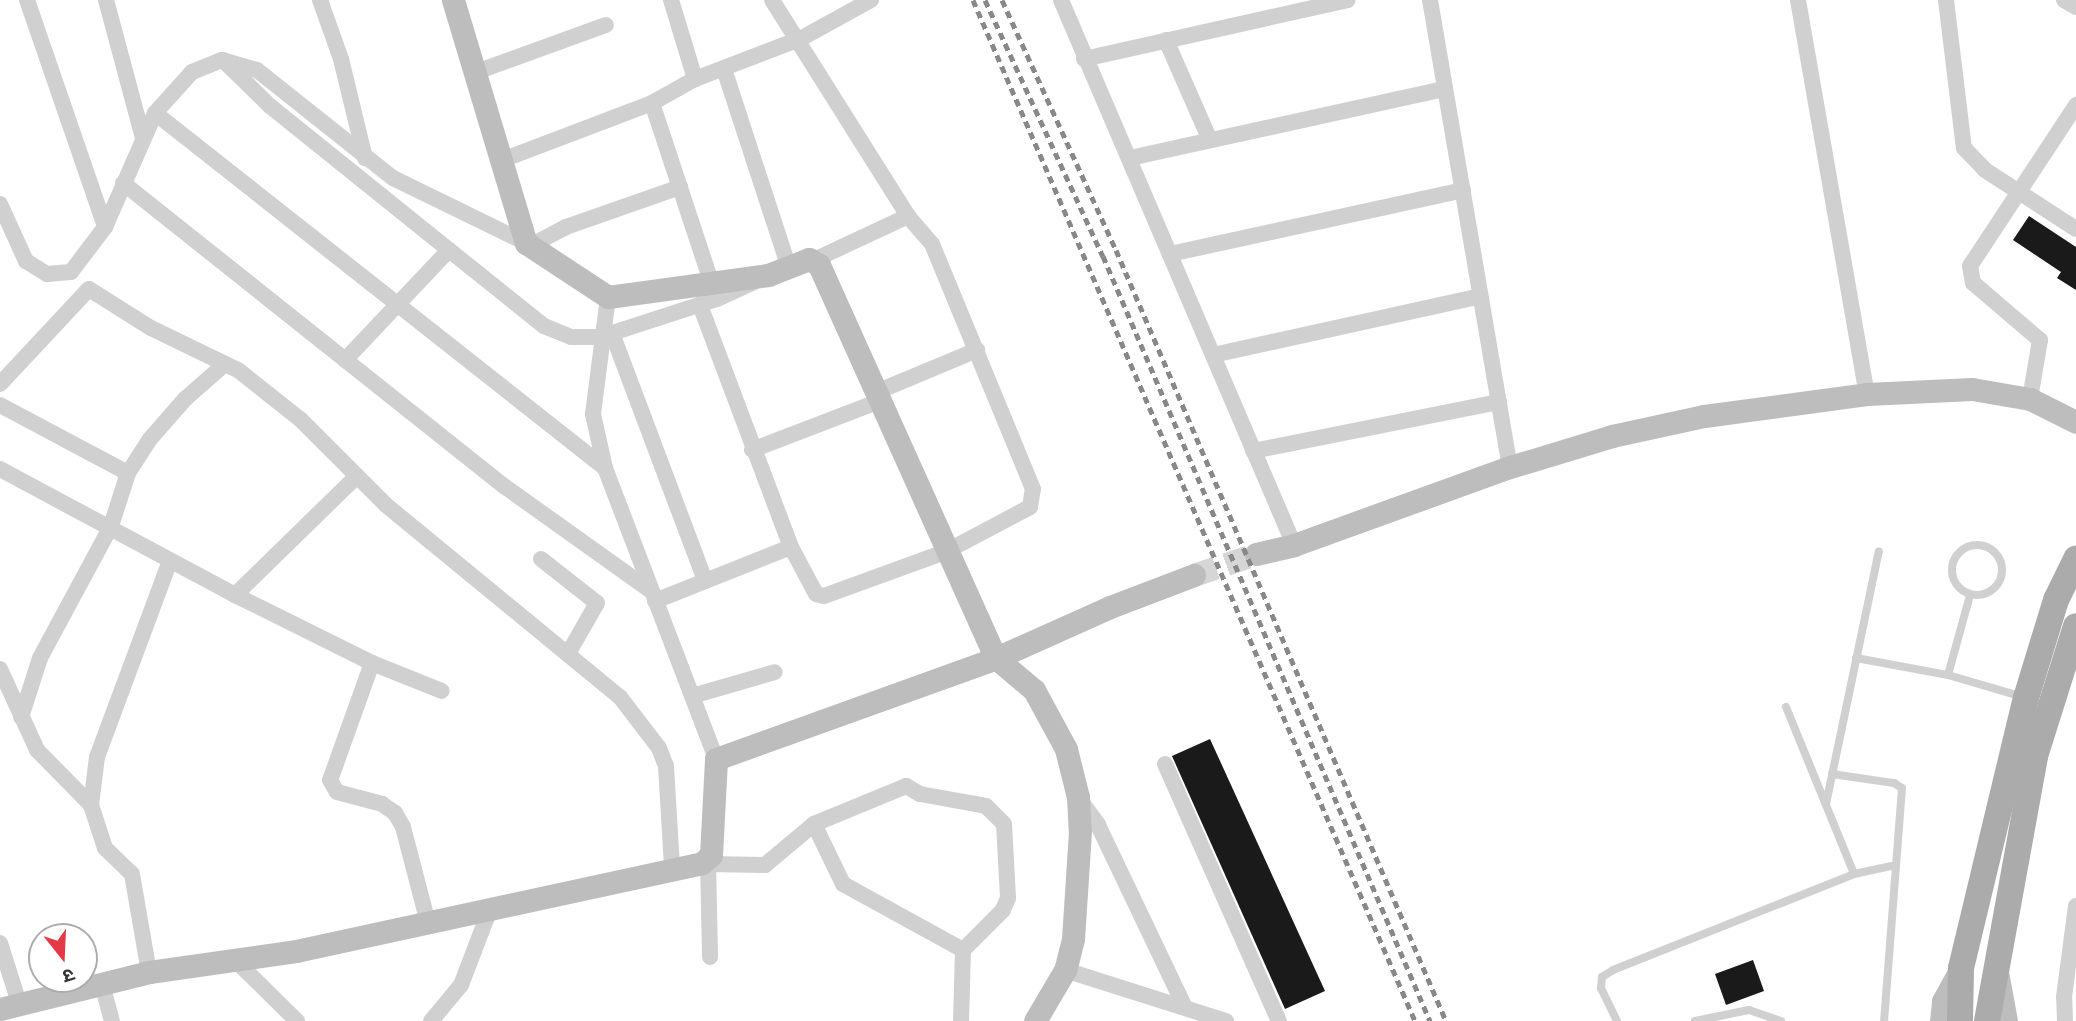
<!DOCTYPE html>
<meta charset="utf-8">
<style>
body{margin:0}
#map{position:relative;width:2076px;height:1021px;overflow:hidden;background:#fff;font-family:"Golos Text","Noto Sans Devanagari",sans-serif}
div>[style]{position:absolute}
[style*='--x']{left:calc(var(--x)*1px);top:calc(var(--y)*1px);width:calc(var(--w)*1px);rotate:calc(var(--a)*1deg)}
.building>*{inset:0;background:#1a1a1a}
.secondary-tunnel>*{height:23px;margin-top:-11.5px;transform-origin:0;background:repeating-linear-gradient(90deg,#d6d6d6 0 23px,transparent 0 34px)}
.lane>*{height:8px;margin:-4px;padding:0 4px;transform-origin:4px;border-radius:4px;background:#d0d0d0}
.lane>.ring{margin:-4px;padding:0;box-sizing:content-box;background:none;border:8px solid #d0d0d0;border-radius:50%}
.street>*{height:16px;margin:-8px;padding:0 8px;transform-origin:8px;border-radius:8px;background:#d0d0d0}
.secondary>*{height:23px;margin:-11.5px;padding:0 11.5px;transform-origin:11.5px;border-radius:11.5px;background:#bdbdbd}
.primary>*{height:26px;margin:-13px;padding:0 13px;transform-origin:13px;border-radius:13px;background:#ababab}
.rail>*{height:5px;margin-top:-2.5px;transform-origin:0;background:repeating-linear-gradient(90deg,#888 0 7px,transparent 0 12px)}
span{translate:-50% -50%;white-space:nowrap;text-align:center;line-height:1.15;-webkit-text-stroke:7px #fff;paint-order:stroke}
.north{position:absolute;left:28px;top:923px;width:70px;height:70px;box-sizing:border-box;background:#fff;border:2px solid #adadad;border-radius:50%;rotate:162deg;font-size:19px;font-weight:700;line-height:28px;text-align:center;color:#333}
.north::after{content:'';display:block;margin:auto;width:24px;height:32px;background:#e63946;clip-path:polygon(50% 0,100% 100%,50% 72%,0 100%)}
</style>
<div id="map">
<div class="building">
<i style="clip-path:polygon(2029px 216px,2076px 247px,2076px 290px,2057px 278px,2061px 272px,2013px 240px)"></i>
<i style="clip-path:polygon(1210px 739px,1325px 991px,1285px 1009px,1172px 756px)"></i>
<i style="clip-path:polygon(1753px 960px,1764px 991px,1726px 1005px,1715px 974px)"></i>
</div>
<div class="secondary-tunnel">
<i style="--x:1194;--y:575;--w:65;--a:-18.7"></i>
</div>
<div class="lane">
<i class="ring" style="left:1952px;top:545px;width:42px;height:42px"></i>
<i style="--x:1856;--y:658;--w:94;--a:10.5"></i>
<i style="--x:1948;--y:675;--w:78;--a:16.3"></i>
<i style="--x:1948;--y:675;--w:83;--a:-74.6"></i>
<i style="--x:1786;--y:707;--w:180;--a:67.8"></i>
<i style="--x:1832;--y:774;--w:63;--a:8.3"></i>
<i style="--x:1894;--y:783;--w:9;--a:32"></i>
<i style="--x:1902;--y:788;--w:234;--a:94.4"></i>
<i style="--x:1826;--y:804;--w:258;--a:-78.2"></i>
<i style="--x:1617;--y:1021;--w:37;--a:-116"></i>
<i style="--x:1601;--y:988;--w:11;--a:-85"></i>
<i style="--x:1602;--y:977;--w:13;--a:-32"></i>
<i style="--x:1613;--y:970;--w:259;--a:-21.7"></i>
<i style="--x:1854;--y:874;--w:40;--a:-12"></i>
<i style="--x:1695;--y:1021;--w:55;--a:-11.5"></i>
<i style="--x:1749;--y:1010;--w:34;--a:19"></i>
</div>
<div class="street">
<i style="--x:27;--y:0;--w:240;--a:71"></i>
<i style="--x:106;--y:0;--w:143;--a:75"></i>
<i style="--x:320;--y:0;--w:63;--a:70.4"></i>
<i style="--x:341;--y:59;--w:102;--a:76.4"></i>
<i style="--x:671;--y:0;--w:83;--a:73.1"></i>
<i style="--x:1061;--y:0;--w:593;--a:66.85"></i>
<i style="--x:1430;--y:0;--w:474;--a:80.3"></i>
<i style="--x:1798;--y:0;--w:400;--a:80.1"></i>
<i style="--x:1946;--y:0;--w:149;--a:83.1"></i>
<i style="--x:1964;--y:148;--w:30;--a:46"></i>
<i style="--x:1985;--y:170;--w:108;--a:33"></i>
<i style="--x:2064;--y:0;--w:14;--a:30"></i>
<i style="--x:1166;--y:40;--w:107;--a:66.3"></i>
<i style="--x:1084;--y:59;--w:270;--a:-12.6"></i>
<i style="--x:223;--y:60;--w:66;--a:44.4"></i>
<i style="--x:270;--y:106;--w:230;--a:38.8"></i>
<i style="--x:724;--y:69;--w:209;--a:71.9"></i>
<i style="--x:476;--y:72;--w:138;--a:-19.9"></i>
<i style="--x:652;--y:103;--w:197;--a:71.7"></i>
<i style="--x:155;--y:113;--w:573;--a:38.27"></i>
<i style="--x:1130;--y:158;--w:322;--a:-12.4"></i>
<i style="--x:502;--y:160;--w:160;--a:-20.8"></i>
<i style="--x:652;--y:103;--w:49;--a:-29.2"></i>
<i style="--x:695;--y:79;--w:112;--a:-20.9"></i>
<i style="--x:800;--y:39;--w:81;--a:-28.8"></i>
<i style="--x:123;--y:183;--w:487;--a:38.5"></i>
<i style="--x:504;--y:486;--w:179;--a:35.5"></i>
<i style="--x:0;--y:204;--w:63;--a:65.5"></i>
<i style="--x:26;--y:261;--w:25;--a:32"></i>
<i style="--x:47;--y:274;--w:24;--a:-5"></i>
<i style="--x:71;--y:272;--w:56;--a:-52.9"></i>
<i style="--x:105;--y:227;--w:124;--a:-66.3"></i>
<i style="--x:155;--y:113;--w:55;--a:-47.9"></i>
<i style="--x:192;--y:72;--w:32;--a:-22"></i>
<i style="--x:222;--y:60;--w:36;--a:16"></i>
<i style="--x:257;--y:70;--w:174;--a:38.5"></i>
<i style="--x:393;--y:178;--w:148;--a:26"></i>
<i style="--x:530;--y:246;--w:41;--a:-27.8"></i>
<i style="--x:566;--y:227;--w:121;--a:-19.3"></i>
<i style="--x:1170;--y:254;--w:300;--a:-12.3"></i>
<i style="--x:814;--y:260;--w:104;--a:-25.1"></i>
<i style="--x:608;--y:297;--w:118;--a:97.3"></i>
<i style="--x:593;--y:414;--w:55;--a:77.5"></i>
<i style="--x:605;--y:468;--w:311;--a:69.1"></i>
<i style="--x:700;--y:305;--w:259;--a:69.4"></i>
<i style="--x:791;--y:547;--w:53;--a:62"></i>
<i style="--x:816;--y:594;--w:8;--a:14"></i>
<i style="--x:824;--y:596;--w:129;--a:-20"></i>
<i style="--x:945;--y:552;--w:96;--a:-27.9"></i>
<i style="--x:1030;--y:507;--w:18;--a:-81"></i>
<i style="--x:1033;--y:489;--w:265;--a:-112.4"></i>
<i style="--x:932;--y:244;--w:37;--a:-131"></i>
<i style="--x:908;--y:216;--w:255;--a:-122.2"></i>
<i style="--x:612;--y:333;--w:265;--a:69.4"></i>
<i style="--x:1213;--y:355;--w:274;--a:-12.4"></i>
<i style="--x:345;--y:360;--w:151;--a:-46.6"></i>
<i style="--x:449;--y:250;--w:122;--a:38.7"></i>
<i style="--x:544;--y:326;--w:29;--a:22"></i>
<i style="--x:571;--y:337;--w:29;--a:0"></i>
<i style="--x:600;--y:337;--w:123;--a:-18"></i>
<i style="--x:717;--y:299;--w:41;--a:-24.7"></i>
<i style="--x:0;--y:384;--w:130;--a:-46.9"></i>
<i style="--x:89;--y:289;--w:73;--a:32.2"></i>
<i style="--x:151;--y:328;--w:97;--a:25.8"></i>
<i style="--x:238;--y:370;--w:80;--a:38.4"></i>
<i style="--x:301;--y:420;--w:120;--a:45"></i>
<i style="--x:386;--y:505;--w:303;--a:39.4"></i>
<i style="--x:620;--y:697;--w:64;--a:52.6"></i>
<i style="--x:659;--y:748;--w:19;--a:69"></i>
<i style="--x:666;--y:766;--w:100;--a:86.6"></i>
<i style="--x:874;--y:393;--w:112;--a:-22.7"></i>
<i style="--x:2030;--y:399;--w:60;--a:-80.4"></i>
<i style="--x:2040;--y:340;--w:88;--a:-139.6"></i>
<i style="--x:1973;--y:283;--w:17;--a:-100"></i>
<i style="--x:1970;--y:266;--w:193;--a:-56.6"></i>
<i style="--x:0;--y:405;--w:145;--a:28"></i>
<i style="--x:752;--y:450;--w:134;--a:-21"></i>
<i style="--x:1253;--y:451;--w:251;--a:-11.3"></i>
<i style="--x:0;--y:469;--w:267;--a:28.2"></i>
<i style="--x:235;--y:595;--w:153;--a:26.4"></i>
<i style="--x:372;--y:663;--w:75;--a:21.8"></i>
<i style="--x:541;--y:559;--w:71;--a:38.2"></i>
<i style="--x:597;--y:603;--w:56;--a:119.7"></i>
<i style="--x:235;--y:595;--w:169;--a:-44.3"></i>
<i style="--x:655;--y:601;--w:146;--a:-21.7"></i>
<i style="--x:372;--y:663;--w:124;--a:109.7"></i>
<i style="--x:330;--y:780;--w:14;--a:60"></i>
<i style="--x:337;--y:792;--w:47;--a:14.9"></i>
<i style="--x:382;--y:804;--w:16;--a:35"></i>
<i style="--x:395;--y:813;--w:16;--a:60"></i>
<i style="--x:403;--y:827;--w:99;--a:75.4"></i>
<i style="--x:0;--y:669;--w:89;--a:65.4"></i>
<i style="--x:37;--y:750;--w:77;--a:45.5"></i>
<i style="--x:91;--y:805;--w:45;--a:72"></i>
<i style="--x:105;--y:848;--w:37;--a:44"></i>
<i style="--x:132;--y:874;--w:99;--a:80.2"></i>
<i style="--x:692;--y:696;--w:86;--a:-16.1"></i>
<i style="--x:21;--y:717;--w:62;--a:-72.1"></i>
<i style="--x:40;--y:658;--w:150;--a:-61.7"></i>
<i style="--x:111;--y:526;--w:56;--a:-72.2"></i>
<i style="--x:128;--y:473;--w:40;--a:-57.1"></i>
<i style="--x:150;--y:439;--w:53;--a:-48.8"></i>
<i style="--x:185;--y:399;--w:53;--a:-41.2"></i>
<i style="--x:1165;--y:764;--w:281;--a:66.1"></i>
<i style="--x:1078;--y:797;--w:34;--a:54"></i>
<i style="--x:1098;--y:825;--w:202;--a:64.5"></i>
<i style="--x:91;--y:805;--w:48;--a:-82.9"></i>
<i style="--x:97;--y:757;--w:209;--a:-69.6"></i>
<i style="--x:814;--y:824;--w:67;--a:64.2"></i>
<i style="--x:843;--y:884;--w:137;--a:28.8"></i>
<i style="--x:708;--y:860;--w:97;--a:88.8"></i>
<i style="--x:708;--y:864;--w:57;--a:1"></i>
<i style="--x:765;--y:865;--w:64;--a:-39.9"></i>
<i style="--x:814;--y:824;--w:100;--a:-22.4"></i>
<i style="--x:906;--y:786;--w:16;--a:30"></i>
<i style="--x:920;--y:794;--w:67;--a:10.3"></i>
<i style="--x:986;--y:806;--w:25;--a:45"></i>
<i style="--x:1004;--y:824;--w:74;--a:86.9"></i>
<i style="--x:1008;--y:898;--w:13;--a:113"></i>
<i style="--x:1003;--y:910;--w:57;--a:135"></i>
<i style="--x:963;--y:950;--w:71;--a:91.6"></i>
<i style="--x:0;--y:943;--w:63;--a:72.4"></i>
<i style="--x:233;--y:958;--w:90;--a:44.5"></i>
<i style="--x:1065;--y:970;--w:169;--a:17.6"></i>
<i style="--x:102;--y:984;--w:38;--a:75"></i>
<i style="--x:431;--y:1021;--w:47;--a:-50.2"></i>
<i style="--x:461;--y:985;--w:81;--a:-69.1"></i>
<i style="--x:2065;--y:1021;--w:24;--a:-92"></i>
<i style="--x:2064;--y:997;--w:92;--a:-82.5"></i>
</div>
<div class="secondary">
<i style="--x:453;--y:0;--w:254;--a:73.3"></i>
<i style="--x:526;--y:243;--w:98;--a:33.4"></i>
<i style="--x:608;--y:297;--w:162;--a:-7.8"></i>
<i style="--x:768;--y:275;--w:44;--a:-21.3"></i>
<i style="--x:809;--y:259;--w:12;--a:31"></i>
<i style="--x:819;--y:265;--w:431;--a:65.8"></i>
<i style="--x:996;--y:658;--w:50;--a:40.1"></i>
<i style="--x:1034;--y:690;--w:67;--a:61.5"></i>
<i style="--x:1066;--y:749;--w:49;--a:76"></i>
<i style="--x:1078;--y:797;--w:34;--a:87"></i>
<i style="--x:1080;--y:831;--w:108;--a:93.7"></i>
<i style="--x:1073;--y:939;--w:32;--a:104"></i>
<i style="--x:1065;--y:970;--w:59;--a:120.5"></i>
<i style="--x:1256;--y:554;--w:39;--a:-13"></i>
<i style="--x:1294;--y:545;--w:230;--a:-19.9"></i>
<i style="--x:1510;--y:467;--w:107;--a:-16.9"></i>
<i style="--x:1612;--y:436;--w:94;--a:-12.3"></i>
<i style="--x:1704;--y:416;--w:164;--a:-7.7"></i>
<i style="--x:1867;--y:394;--w:105;--a:-2.7"></i>
<i style="--x:1972;--y:389;--w:59;--a:9.8"></i>
<i style="--x:2030;--y:399;--w:51;--a:26.6"></i>
<i style="--x:1998;--y:977;--w:45;--a:79.7"></i>
<i style="--x:0;--y:1009;--w:154;--a:-13.9"></i>
<i style="--x:149;--y:972;--w:148;--a:-8.1"></i>
<i style="--x:296;--y:951;--w:415;--a:-12.2"></i>
<i style="--x:702;--y:863;--w:12;--a:-42"></i>
<i style="--x:711;--y:855;--w:96;--a:-87"></i>
<i style="--x:716;--y:759;--w:298;--a:-19.8"></i>
<i style="--x:996;--y:658;--w:125;--a:-24.1"></i>
<i style="--x:1110;--y:607;--w:90;--a:-20.9"></i>
<i style="--x:1941;--y:1021;--w:20;--a:-84"></i>
<i style="--x:1943;--y:1001;--w:38;--a:-61"></i>
</div>
<div class="primary">
<i style="--x:1960;--y:1021;--w:53;--a:-88.9"></i>
<i style="--x:1961;--y:968;--w:278;--a:-76.5"></i>
<i style="--x:2026;--y:698;--w:102;--a:-73"></i>
<i style="--x:2056;--y:600;--w:46;--a:-64"></i>
<i style="--x:1987;--y:1021;--w:269;--a:-79.7"></i>
<i style="--x:2035;--y:756;--w:136;--a:-72.5"></i>
</div>
<div class="rail">
<i style="--x:973;--y:0;--w:1113;--a:66.59"></i>
<i style="--x:985;--y:0;--w:282;--a:65.3"></i>
<i style="--x:1103;--y:256;--w:832;--a:66.86"></i>
<i style="--x:1002;--y:0;--w:275;--a:65.5"></i>
<i style="--x:1116;--y:250;--w:839;--a:66.83"></i>
</div>
<div class="north">उ</div>
</div>
